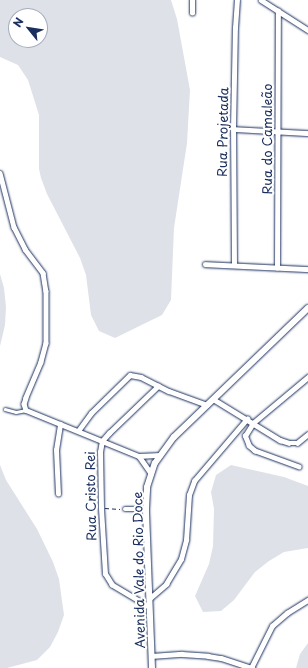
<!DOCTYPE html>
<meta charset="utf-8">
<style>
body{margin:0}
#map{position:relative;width:308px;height:668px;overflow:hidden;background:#fff;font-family:"Playpen Sans",sans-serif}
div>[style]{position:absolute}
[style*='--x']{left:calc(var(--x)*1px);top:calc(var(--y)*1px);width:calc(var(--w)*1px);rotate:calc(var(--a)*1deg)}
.green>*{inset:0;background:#dee1e7}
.path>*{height:1px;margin-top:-0.5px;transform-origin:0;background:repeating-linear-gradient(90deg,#1b2f5e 0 4px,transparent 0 7px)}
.roads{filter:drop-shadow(0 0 1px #1b2f5e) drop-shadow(0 0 1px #1b2f5e)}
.service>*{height:2.5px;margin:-1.25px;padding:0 1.25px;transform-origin:1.25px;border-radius:1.25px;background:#fff}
.minor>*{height:4.5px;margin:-2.25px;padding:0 2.25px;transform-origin:2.25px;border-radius:2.25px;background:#fff}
.tertiary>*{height:6px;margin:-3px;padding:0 3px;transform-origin:3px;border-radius:3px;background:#fff}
span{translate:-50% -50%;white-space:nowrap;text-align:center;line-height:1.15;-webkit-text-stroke:4px #fff;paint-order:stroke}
.street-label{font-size:13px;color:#1b2f5e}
.north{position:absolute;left:8px;top:8px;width:40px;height:40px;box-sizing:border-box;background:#fff;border:1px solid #a4acbf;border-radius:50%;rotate:300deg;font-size:11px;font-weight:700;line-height:16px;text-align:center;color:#1b2f5e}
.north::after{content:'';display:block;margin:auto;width:14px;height:18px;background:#1b2f5e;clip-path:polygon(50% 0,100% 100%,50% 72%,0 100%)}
</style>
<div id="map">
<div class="green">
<i style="clip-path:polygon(evenodd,0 0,171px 0,177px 19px,190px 90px,187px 143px,174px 228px,171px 300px,162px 315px,115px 338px,99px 331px,91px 315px,86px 275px,80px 258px,47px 194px,41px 178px,39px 169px,39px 115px,28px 80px,18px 65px,0 57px,0 0,16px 16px,40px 16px,40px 40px,16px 40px,16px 16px)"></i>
<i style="clip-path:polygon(0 274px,4px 288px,6px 307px,5px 325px,0 346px)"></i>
<i style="clip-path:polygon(0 465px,6px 480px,37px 529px,53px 562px,59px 579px,64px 615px,58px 632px,50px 647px,37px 660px,7px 668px,0 668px)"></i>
<i style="clip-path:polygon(231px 465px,284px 477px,308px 486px,308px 548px,284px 552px,269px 561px,255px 572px,234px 600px,221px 611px,203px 612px,195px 596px,209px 564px,213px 546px,214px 509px,211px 492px,216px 475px)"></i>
<i style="clip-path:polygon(308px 643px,308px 668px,296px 668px,300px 654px)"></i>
</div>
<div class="path">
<i style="--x:105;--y:508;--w:15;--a:4"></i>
</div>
<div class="roads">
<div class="service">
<i style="--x:5;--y:409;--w:11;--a:15"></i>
<i style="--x:16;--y:412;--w:10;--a:-11"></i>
</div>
<div class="minor">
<i style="--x:261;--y:0;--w:56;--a:32.6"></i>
<i style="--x:192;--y:13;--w:13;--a:-90"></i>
<i style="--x:233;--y:129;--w:75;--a:3.1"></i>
<i style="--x:0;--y:173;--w:56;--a:75.5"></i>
<i style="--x:14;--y:227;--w:25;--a:63"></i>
<i style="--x:25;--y:249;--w:30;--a:53"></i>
<i style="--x:43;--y:273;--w:18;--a:81"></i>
<i style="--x:46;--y:291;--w:52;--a:90"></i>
<i style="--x:46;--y:343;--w:20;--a:105"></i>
<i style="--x:41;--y:362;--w:39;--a:113"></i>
<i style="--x:26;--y:398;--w:6;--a:108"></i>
<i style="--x:24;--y:404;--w:6;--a:72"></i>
<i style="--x:26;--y:410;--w:122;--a:22.2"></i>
<i style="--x:139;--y:456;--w:21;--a:-3"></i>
<i style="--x:205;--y:264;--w:103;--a:2.8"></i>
<i style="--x:234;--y:265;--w:136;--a:-90.4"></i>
<i style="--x:233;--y:129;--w:101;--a:-88.9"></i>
<i style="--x:235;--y:28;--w:28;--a:-86"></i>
<i style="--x:277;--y:268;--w:257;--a:-89.8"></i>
<i style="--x:213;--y:399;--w:79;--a:31.5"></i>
<i style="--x:280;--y:440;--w:9;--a:18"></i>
<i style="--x:289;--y:443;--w:8;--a:0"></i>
<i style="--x:297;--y:443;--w:14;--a:-39"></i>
<i style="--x:78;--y:431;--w:22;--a:-54"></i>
<i style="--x:91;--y:413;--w:54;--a:-44.3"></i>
<i style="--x:130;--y:375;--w:11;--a:10"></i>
<i style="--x:141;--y:377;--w:31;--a:27"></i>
<i style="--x:169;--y:391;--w:40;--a:20.2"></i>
<i style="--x:139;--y:456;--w:21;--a:55"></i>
<i style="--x:299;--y:467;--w:47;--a:-160"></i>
<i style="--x:255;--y:451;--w:8;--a:-140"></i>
<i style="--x:249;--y:446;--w:11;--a:-112"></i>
<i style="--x:245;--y:436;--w:15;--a:-58"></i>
<i style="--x:253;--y:423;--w:72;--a:-39.9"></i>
<i style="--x:58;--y:494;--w:44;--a:-92.6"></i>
<i style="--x:56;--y:450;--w:26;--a:-81"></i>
<i style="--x:125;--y:509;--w:21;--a:0"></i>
<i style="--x:149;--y:599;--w:23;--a:-41"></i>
<i style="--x:166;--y:584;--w:29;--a:-59"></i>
<i style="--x:181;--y:559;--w:20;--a:-75"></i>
<i style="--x:186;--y:540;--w:45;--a:-86.2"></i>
<i style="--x:189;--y:495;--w:15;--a:-70"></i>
<i style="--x:194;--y:481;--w:82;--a:-49.5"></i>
<i style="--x:149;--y:607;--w:43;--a:-149.3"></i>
<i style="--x:112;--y:585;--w:13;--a:-122"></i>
<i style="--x:105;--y:574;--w:66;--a:-93.5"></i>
<i style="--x:101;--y:508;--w:56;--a:-91"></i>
<i style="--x:100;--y:452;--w:11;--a:-80"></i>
<i style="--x:102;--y:441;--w:11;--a:-49"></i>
<i style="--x:109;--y:433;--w:68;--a:-43.8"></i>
<i style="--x:151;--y:656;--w:31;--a:-4"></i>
<i style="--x:182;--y:654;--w:26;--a:4"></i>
<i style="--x:208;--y:656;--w:13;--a:9"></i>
<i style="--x:221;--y:658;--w:33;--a:18"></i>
<i style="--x:251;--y:668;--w:47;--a:-63.4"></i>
<i style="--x:272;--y:626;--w:20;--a:-41"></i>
<i style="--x:287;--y:613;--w:25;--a:-32"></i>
</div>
<div class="tertiary">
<i style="--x:152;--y:668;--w:159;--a:-92.2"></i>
<i style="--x:146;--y:509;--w:22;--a:-87"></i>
<i style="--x:147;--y:487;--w:25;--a:-72"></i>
<i style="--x:155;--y:463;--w:32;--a:-54"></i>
<i style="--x:174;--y:437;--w:186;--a:-43.9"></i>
</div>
</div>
<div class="street-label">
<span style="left:223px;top:132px;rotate:-89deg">Rua Projetada</span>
<span style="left:267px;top:139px;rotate:-90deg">Rua do Camaleão</span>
<span style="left:91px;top:496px;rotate:-91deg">Rua Cristo Rei</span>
<span style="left:139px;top:570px;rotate:-91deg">Avenida Vale do Rio Doce</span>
</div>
<div class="north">N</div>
</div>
